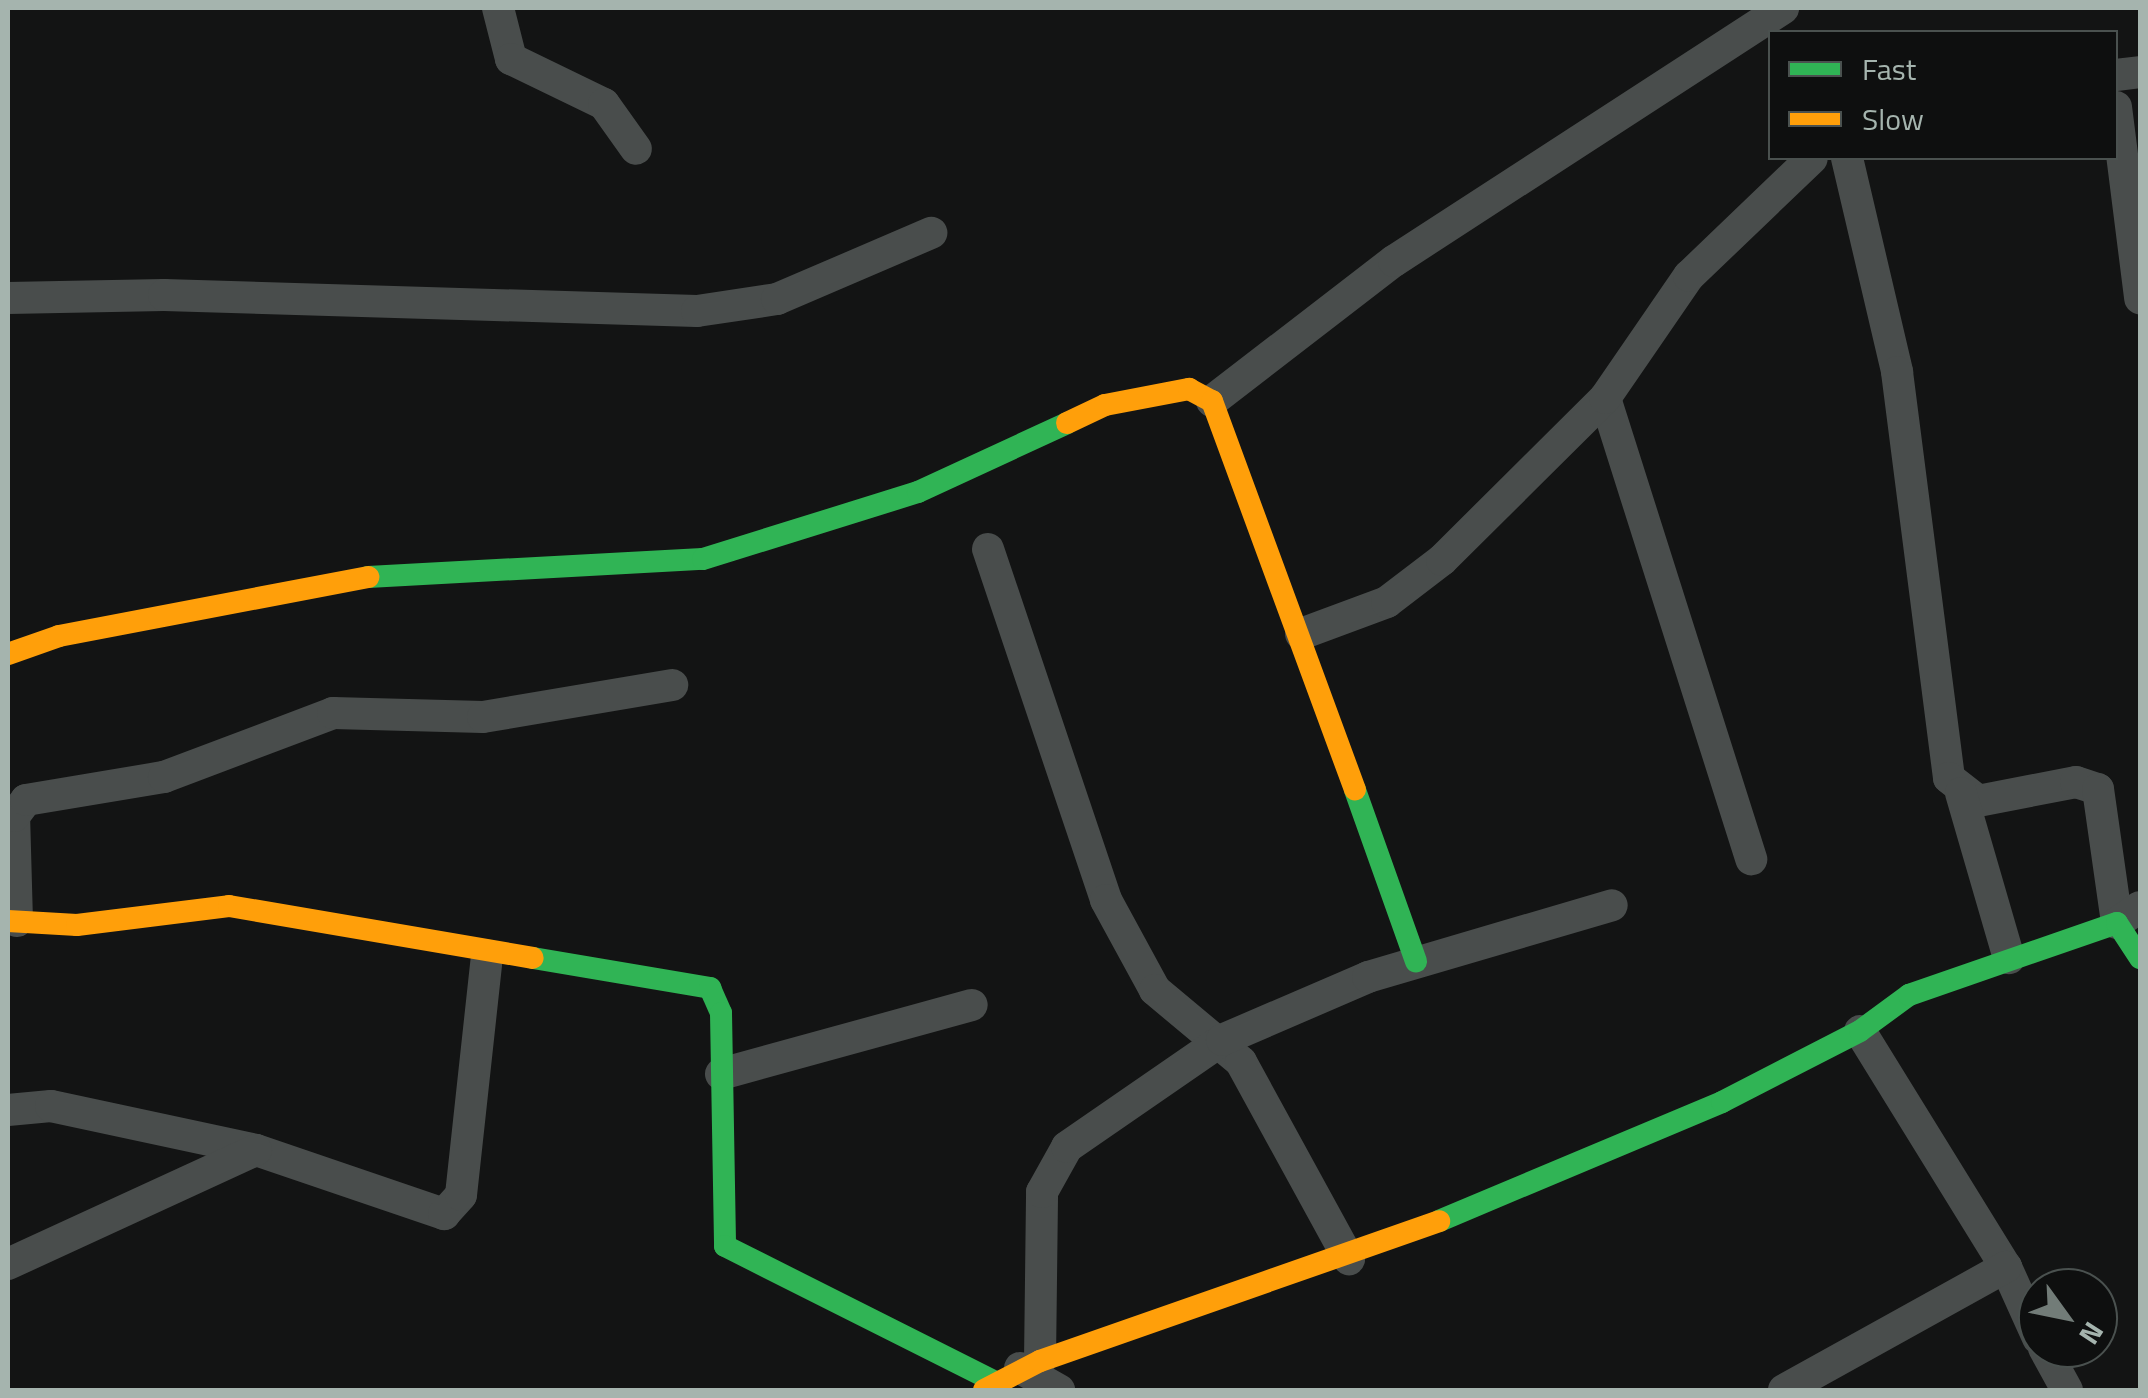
<!DOCTYPE html>
<style>
body{margin:0}
#map{position:relative;width:2148px;height:1398px;overflow:hidden;background:#131414;font-family:"Titillium Web",sans-serif}
div>[style]{position:absolute}
[style*='--x']{left:calc(var(--x)*1px);top:calc(var(--y)*1px);width:calc(var(--w)*1px);rotate:calc(var(--a)*1deg)}
.street>*{height:32px;margin:-16px;padding:0 16px;transform-origin:16px;border-radius:16px;background:#494d4c}
.fast>*{height:22px;margin:-11px;padding:0 11px;transform-origin:11px;border-radius:11px;background:#30b455}
.slow>*{height:22px;margin:-11px;padding:0 11px;transform-origin:11px;border-radius:11px;background:#ff9f0a}
span{translate:-50% -50%;white-space:nowrap;text-align:center;line-height:1.15;-webkit-text-stroke:8px #0e0f0f;paint-order:stroke}
.frame{position:absolute;inset:0;border:10px solid #a5b4ae;pointer-events:none}
.legend{position:absolute;left:1768px;top:30px;width:350px;height:130px;box-sizing:border-box;background:#0e0f0f;border:2px solid #4a514f;margin:0;padding:12px 18px;list-style:none;font-size:30px;color:#a5b4ae}
.legend li{display:flex;align-items:center;gap:20px;height:50px}
.legend b{width:50px;border:2px solid #4a514f}
.north{position:absolute;left:2018px;top:1268px;width:100px;height:100px;box-sizing:border-box;background:#0e0f0f;border:2px solid #4a514f;border-radius:50%;rotate:123deg;font-size:28px;font-weight:700;line-height:40px;text-align:center;color:#a5b4ae}
.north::after{content:'';display:block;margin:auto;width:35px;height:45px;background:#727c78;clip-path:polygon(50% 0,100% 100%,50% 72%,0 100%)}
</style>
<div id="map">
<div class="street">
<i style="--x:498;--y:8;--w:53;--a:75.7"></i>
<i style="--x:511;--y:59;--w:103;--a:25.8"></i>
<i style="--x:604;--y:104;--w:55;--a:54.6"></i>
<i style="--x:2116;--y:75;--w:24;--a:-7"></i>
<i style="--x:2116;--y:107;--w:193;--a:82.8"></i>
<i style="--x:1847;--y:158;--w:220;--a:76.8"></i>
<i style="--x:1897;--y:372;--w:409;--a:82.7"></i>
<i style="--x:1949;--y:778;--w:37;--a:38"></i>
<i style="--x:1978;--y:801;--w:100;--a:-11"></i>
<i style="--x:2076;--y:782;--w:23;--a:18"></i>
<i style="--x:2098;--y:789;--w:135;--a:81.9"></i>
<i style="--x:2117;--y:923;--w:28;--a:-35"></i>
<i style="--x:8;--y:298;--w:156;--a:-1.1"></i>
<i style="--x:164;--y:295;--w:533;--a:1.72"></i>
<i style="--x:697;--y:311;--w:81;--a:-8.5"></i>
<i style="--x:777;--y:299;--w:168;--a:-23.2"></i>
<i style="--x:1605;--y:398;--w:484;--a:72.4"></i>
<i style="--x:1212;--y:401;--w:230;--a:-37.6"></i>
<i style="--x:1394;--y:261;--w:464;--a:-33"></i>
<i style="--x:988;--y:549;--w:370;--a:71.4"></i>
<i style="--x:1106;--y:900;--w:102;--a:61.4"></i>
<i style="--x:1155;--y:990;--w:112;--a:39.9"></i>
<i style="--x:1241;--y:1062;--w:225;--a:61.3"></i>
<i style="--x:1301;--y:634;--w:92;--a:-20.4"></i>
<i style="--x:1387;--y:602;--w:69;--a:-37.4"></i>
<i style="--x:1442;--y:560;--w:230;--a:-44.8"></i>
<i style="--x:1605;--y:398;--w:148;--a:-55.5"></i>
<i style="--x:1689;--y:276;--w:170;--a:-43.8"></i>
<i style="--x:1961;--y:793;--w:172;--a:73.8"></i>
<i style="--x:17;--y:921;--w:105;--a:-91.6"></i>
<i style="--x:14;--y:816;--w:20;--a:-53"></i>
<i style="--x:26;--y:800;--w:140;--a:-9.5"></i>
<i style="--x:164;--y:777;--w:181;--a:-20.7"></i>
<i style="--x:333;--y:713;--w:150;--a:1.5"></i>
<i style="--x:483;--y:717;--w:192;--a:-9.6"></i>
<i style="--x:1860;--y:1031;--w:278;--a:58.3"></i>
<i style="--x:2006;--y:1267;--w:78;--a:65.7"></i>
<i style="--x:721;--y:1074;--w:260;--a:-15.4"></i>
<i style="--x:8;--y:1110;--w:43;--a:-5.3"></i>
<i style="--x:51;--y:1106;--w:210;--a:12.1"></i>
<i style="--x:256;--y:1150;--w:199;--a:18.8"></i>
<i style="--x:444;--y:1214;--w:25;--a:-48"></i>
<i style="--x:461;--y:1195;--w:241;--a:-83.8"></i>
<i style="--x:8;--y:1264;--w:273;--a:-24.7"></i>
<i style="--x:2044;--y:1348;--w:48;--a:61.3"></i>
<i style="--x:1040;--y:1361;--w:169;--a:-89.3"></i>
<i style="--x:1042;--y:1192;--w:51;--a:-60.9"></i>
<i style="--x:1067;--y:1147;--w:188;--a:-34.6"></i>
<i style="--x:1222;--y:1040;--w:159;--a:-23.3"></i>
<i style="--x:1368;--y:977;--w:254;--a:-16.4"></i>
<i style="--x:1020;--y:1368;--w:45;--a:29.4"></i>
<i style="--x:1784;--y:1390;--w:254;--a:-29"></i>
</div>
<div class="fast">
<i style="--x:368;--y:577;--w:335;--a:-3.1"></i>
<i style="--x:703;--y:559;--w:225;--a:-17.3"></i>
<i style="--x:918;--y:492;--w:164;--a:-24.8"></i>
<i style="--x:1355;--y:790;--w:182;--a:70.4"></i>
<i style="--x:533;--y:958;--w:180;--a:9.6"></i>
<i style="--x:710;--y:988;--w:27;--a:66"></i>
<i style="--x:721;--y:1013;--w:233;--a:89"></i>
<i style="--x:725;--y:1246;--w:300;--a:26.7"></i>
<i style="--x:1439;--y:1221;--w:307;--a:-22.8"></i>
<i style="--x:1722;--y:1102;--w:155;--a:-27.2"></i>
<i style="--x:1860;--y:1031;--w:61;--a:-36.3"></i>
<i style="--x:1909;--y:995;--w:220;--a:-19.1"></i>
<i style="--x:2117;--y:923;--w:42;--a:56.7"></i>
</div>
<div class="slow">
<i style="--x:1067;--y:423;--w:42;--a:-25.3"></i>
<i style="--x:1105;--y:405;--w:86;--a:-10.8"></i>
<i style="--x:1189;--y:389;--w:26;--a:28"></i>
<i style="--x:1212;--y:401;--w:414;--a:69.8"></i>
<i style="--x:8;--y:654;--w:54;--a:-19.4"></i>
<i style="--x:59;--y:636;--w:315;--a:-10.8"></i>
<i style="--x:8;--y:921;--w:69;--a:3.3"></i>
<i style="--x:77;--y:925;--w:153;--a:-7.1"></i>
<i style="--x:229;--y:906;--w:308;--a:9.7"></i>
<i style="--x:984;--y:1390;--w:63;--a:-27.4"></i>
<i style="--x:1040;--y:1361;--w:423;--a:-19.3"></i>
</div>
<div class="frame"></div>
<ul class="legend">
<li><b style="height:12px;background:#30b455"></b>Fast</li>
<li><b style="height:12px;background:#ff9f0a"></b>Slow</li>
</ul>
<div class="north">N</div>
</div>
